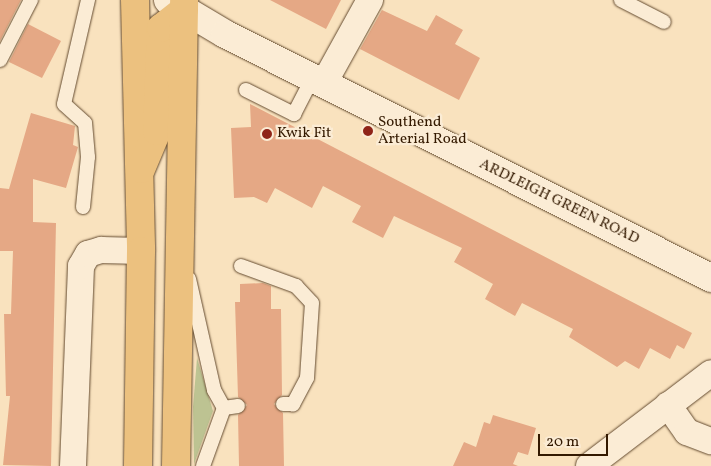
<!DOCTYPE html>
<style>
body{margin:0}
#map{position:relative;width:711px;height:466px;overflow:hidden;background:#f9e2be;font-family:Vollkorn,serif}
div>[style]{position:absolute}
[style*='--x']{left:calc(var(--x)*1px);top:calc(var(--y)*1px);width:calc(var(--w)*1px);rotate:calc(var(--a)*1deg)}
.green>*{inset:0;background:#bdc392}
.building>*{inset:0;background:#e5a885}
.roads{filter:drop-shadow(0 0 1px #644b30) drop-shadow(0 0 1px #644b30)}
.service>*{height:14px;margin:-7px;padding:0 7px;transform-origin:7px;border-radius:7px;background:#fbecd5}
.minor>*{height:26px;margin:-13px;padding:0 13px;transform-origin:13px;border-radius:13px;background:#fbecd5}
.tertiary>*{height:28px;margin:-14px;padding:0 14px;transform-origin:14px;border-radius:14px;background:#fbecd5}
.trunk>*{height:28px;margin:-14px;padding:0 14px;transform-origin:14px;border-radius:14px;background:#ecc17f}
.dots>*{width:14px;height:14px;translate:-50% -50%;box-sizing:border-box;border:2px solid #fbecd5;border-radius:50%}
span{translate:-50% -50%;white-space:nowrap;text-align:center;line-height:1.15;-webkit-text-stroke:4.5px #fbecd5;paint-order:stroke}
.poi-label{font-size:15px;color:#331900}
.left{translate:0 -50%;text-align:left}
.street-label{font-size:15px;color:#331900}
.scale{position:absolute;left:538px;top:434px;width:70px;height:22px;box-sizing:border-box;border:2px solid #331900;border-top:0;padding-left:6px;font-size:15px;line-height:18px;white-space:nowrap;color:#331900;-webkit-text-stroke:4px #fbecd5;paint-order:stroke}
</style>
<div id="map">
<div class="green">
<i style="clip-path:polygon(197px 358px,213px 411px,194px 464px,193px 407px)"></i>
</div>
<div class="building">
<i style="clip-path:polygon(0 0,21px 0,0 41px)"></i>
<i style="clip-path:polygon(270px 0,341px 0,326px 29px)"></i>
<i style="clip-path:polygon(382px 10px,427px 31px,436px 15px,463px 30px,455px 44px,480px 58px,459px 100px,360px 49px)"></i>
<i style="clip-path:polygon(28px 24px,61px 41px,42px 78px,9px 62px)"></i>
<i style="clip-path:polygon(250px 104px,692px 333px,684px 349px,677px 345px,670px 359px,650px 348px,639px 369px,625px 361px,617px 367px,569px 337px,573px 329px,522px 303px,515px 316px,485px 299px,493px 284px,454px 262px,462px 248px,394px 216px,383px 238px,352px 222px,361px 206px,323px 186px,312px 208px,275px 188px,267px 203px,254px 197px,234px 198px,231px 128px,251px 127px)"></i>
<i style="clip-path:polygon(31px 113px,75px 126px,73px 145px,78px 147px,66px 188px,33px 179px,33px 222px,56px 223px,51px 466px,3px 465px,10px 396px,6px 396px,4px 314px,11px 314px,13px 251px,0 251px,0 188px,9px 189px)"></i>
<i style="clip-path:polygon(263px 283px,271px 286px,271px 309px,281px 309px,282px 395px,274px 404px,283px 413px,284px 466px,239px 466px,238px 415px,247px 405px,238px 397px,235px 302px,240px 302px,240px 284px)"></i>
<i style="clip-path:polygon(493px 415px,536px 428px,528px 455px,518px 452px,513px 464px,518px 466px,453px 466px,464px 442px,476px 447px,484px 422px,490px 424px)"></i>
</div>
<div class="roads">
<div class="service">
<i style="--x:621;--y:0;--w:48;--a:27.1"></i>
<i style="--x:0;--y:60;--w:68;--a:-62.7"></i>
<i style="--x:246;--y:90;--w:54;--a:26.6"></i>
<i style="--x:294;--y:114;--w:42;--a:-62.8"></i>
<i style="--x:83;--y:207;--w:50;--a:-84.3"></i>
<i style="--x:88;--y:157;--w:34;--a:-95"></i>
<i style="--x:85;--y:123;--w:28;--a:-138"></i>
<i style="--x:64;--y:104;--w:107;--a:-77"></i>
<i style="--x:241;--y:266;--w:59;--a:20"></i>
<i style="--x:296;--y:286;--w:23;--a:47"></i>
<i style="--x:312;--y:303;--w:75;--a:93.8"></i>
<i style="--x:307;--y:378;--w:30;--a:118"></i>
<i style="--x:293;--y:404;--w:10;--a:180"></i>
<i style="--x:189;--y:279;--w:114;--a:77.3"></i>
<i style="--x:214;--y:390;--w:21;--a:61"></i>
<i style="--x:224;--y:408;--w:14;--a:-8"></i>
<i style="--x:203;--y:466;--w:62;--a:-70.1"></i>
</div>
<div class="minor">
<i style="--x:324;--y:83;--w:95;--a:-61"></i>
<i style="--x:668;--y:405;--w:33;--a:55"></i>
<i style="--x:687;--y:432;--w:26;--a:21"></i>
<i style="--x:73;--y:466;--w:200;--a:-87.7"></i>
<i style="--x:81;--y:266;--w:14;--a:-60"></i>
<i style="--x:88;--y:254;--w:14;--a:-17"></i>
<i style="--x:101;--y:250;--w:40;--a:1.4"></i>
<i style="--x:589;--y:466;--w:153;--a:-37.3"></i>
</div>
<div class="tertiary">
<i style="--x:168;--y:0;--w:66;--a:30.8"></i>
<i style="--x:225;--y:34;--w:544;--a:26.66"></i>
</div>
<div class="trunk">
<i style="--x:135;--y:0;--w:251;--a:88.6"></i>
<i style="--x:141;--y:251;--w:215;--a:90.8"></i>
<i style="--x:141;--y:169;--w:41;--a:-67.2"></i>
<i style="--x:157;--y:131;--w:103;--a:-87.8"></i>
<i style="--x:161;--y:28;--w:29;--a:-38"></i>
<i style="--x:176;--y:466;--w:466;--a:-89"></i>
</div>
</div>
<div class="dots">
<i style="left:368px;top:131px;background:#8f2418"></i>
<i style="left:267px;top:134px;background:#8f2418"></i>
</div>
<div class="poi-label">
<span class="left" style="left:378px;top:131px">Southend<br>Arterial Road</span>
<span class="left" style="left:277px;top:134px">Kwik Fit</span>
</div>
<div class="street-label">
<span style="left:559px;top:202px;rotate:26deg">ARDLEIGH GREEN ROAD</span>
</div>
<div class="scale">20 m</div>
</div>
